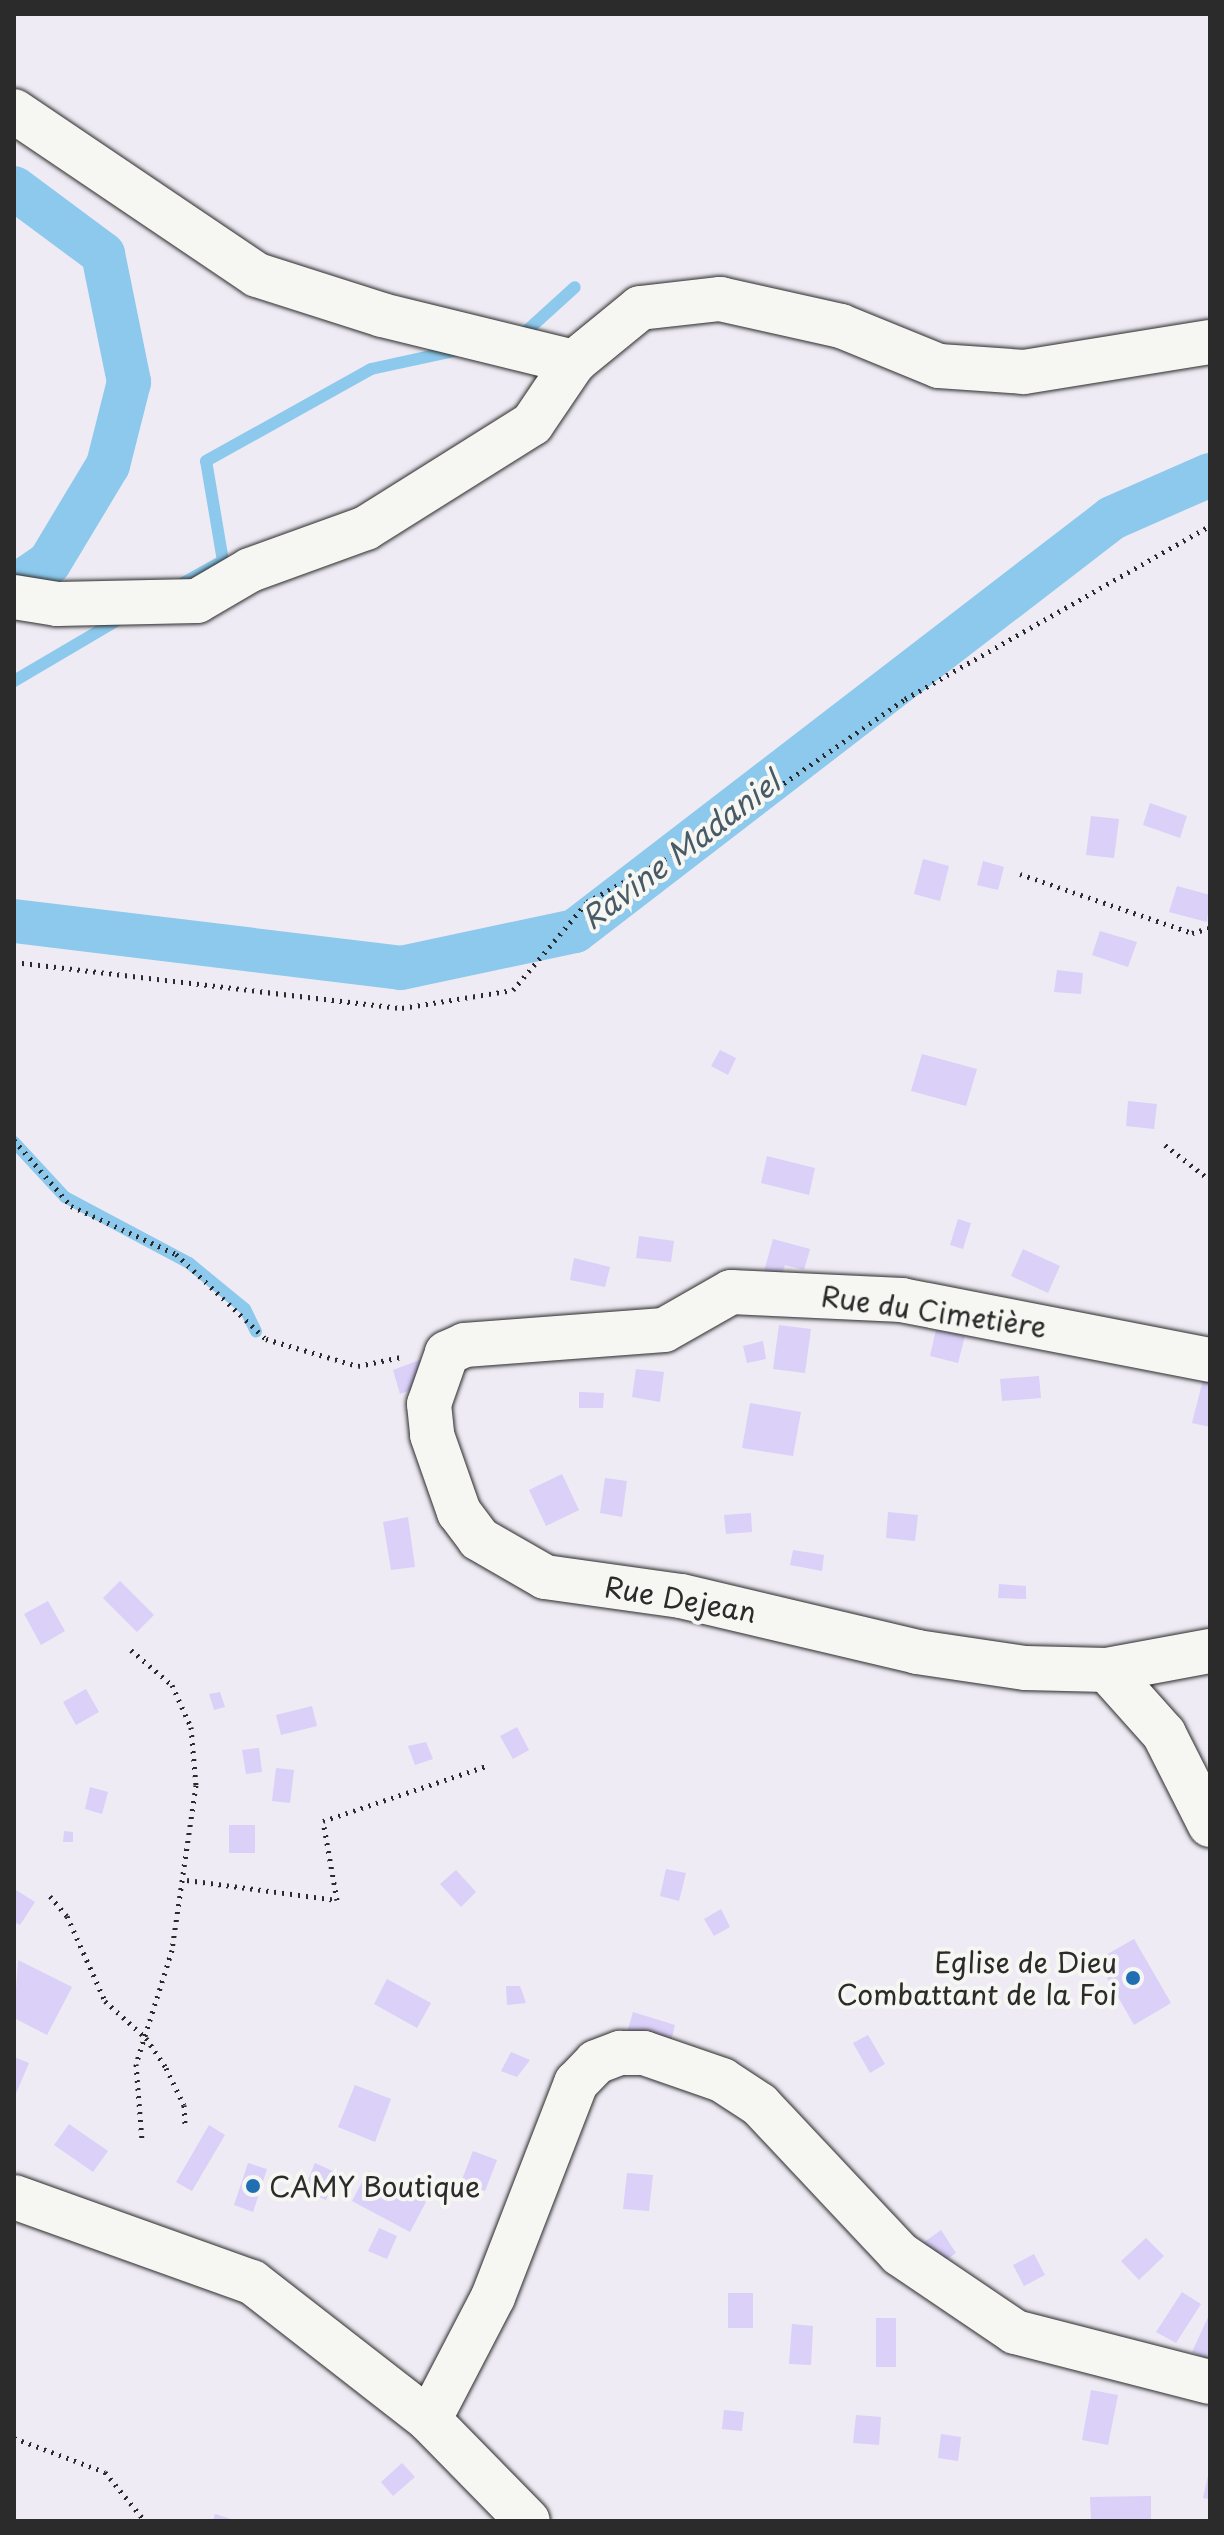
<!DOCTYPE html>
<meta charset="utf-8">
<style>
body{margin:0}
#map{position:relative;width:1224px;height:2535px;overflow:hidden;background:#eeebf4;font-family:"Playpen Sans",sans-serif}
div>[style]{position:absolute}
[style*='--x']{left:calc(var(--x)*1px);top:calc(var(--y)*1px);width:calc(var(--w)*1px);rotate:calc(var(--a)*1deg)}
.stream>*{height:12px;margin:-6px;padding:0 6px;transform-origin:6px;border-radius:6px;background:#8cc9ec}
.canal>*{height:44px;margin:-22px;padding:0 22px;transform-origin:22px;border-radius:22px;background:#8cc9ec}
.building>*{inset:0;background:#dad0f8}
.path>*{height:5px;margin-top:-2.5px;transform-origin:0;background:repeating-linear-gradient(90deg,#2b2b2b 0 2px,transparent 0 8px)}
.roads{filter:drop-shadow(0 0 2px #2b2b2b) drop-shadow(0 0 2px #2b2b2b)}
.minor>*{height:44px;margin:-22px;padding:0 22px;transform-origin:22px;border-radius:22px;background:#f6f6f2}
.dots>*{width:22px;height:22px;translate:-50% -50%;box-sizing:border-box;border:4px solid #f6f6f2;border-radius:50%}
span{translate:-50% -50%;white-space:nowrap;text-align:center;line-height:1.15;-webkit-text-stroke:8px #f6f6f2;paint-order:stroke}
.street-label{font-size:28px;color:#2b2b2b}
.poi-label{font-size:28px;color:#2b2b2b}
.right{translate:-100% -50%;text-align:right}
.left{translate:0 -50%;text-align:left}
.water-label{font-size:30px;color:#485a65;font-style:italic}
.frame{position:absolute;inset:0;border:16px solid #2b2b2b;pointer-events:none}
</style>
<div id="map">
<div class="stream">
<i style="--x:520;--y:337;--w:74;--a:-42.3"></i>
<i style="--x:176;--y:587;--w:54;--a:-29"></i>
<i style="--x:223;--y:561;--w:101;--a:-99.6"></i>
<i style="--x:206;--y:461;--w:189;--a:-29.1"></i>
<i style="--x:371;--y:369;--w:90;--a:-12.2"></i>
<i style="--x:14;--y:681;--w:124;--a:-30.5"></i>
<i style="--x:14;--y:1142;--w:75;--a:47.2"></i>
<i style="--x:65;--y:1197;--w:140;--a:28"></i>
<i style="--x:189;--y:1263;--w:72;--a:39.4"></i>
<i style="--x:245;--y:1309;--w:25;--a:64"></i>
</div>
<div class="canal">
<i style="--x:14;--y:188;--w:111;--a:36.6"></i>
<i style="--x:103;--y:254;--w:131;--a:78.5"></i>
<i style="--x:129;--y:382;--w:86;--a:104.2"></i>
<i style="--x:108;--y:465;--w:114;--a:121"></i>
<i style="--x:49;--y:563;--w:42;--a:145.6"></i>
<i style="--x:14;--y:921;--w:390;--a:6.9"></i>
<i style="--x:401;--y:968;--w:178;--a:-12"></i>
<i style="--x:575;--y:931;--w:677;--a:-37.56"></i>
<i style="--x:1112;--y:518;--w:107;--a:-23.7"></i>
</div>
<div class="building">
<i style="clip-path:polygon(1150px 803px,1187px 816px,1180px 838px,1143px 825px)"></i>
<i style="clip-path:polygon(1091px 816px,1119px 819px,1114px 858px,1086px 855px)"></i>
<i style="clip-path:polygon(923px 859px,949px 866px,940px 901px,914px 894px)"></i>
<i style="clip-path:polygon(983px 861px,1004px 867px,998px 890px,977px 885px)"></i>
<i style="clip-path:polygon(1177px 886px,1210px 895px,1207px 922px,1169px 912px)"></i>
<i style="clip-path:polygon(1100px 931px,1137px 942px,1128px 967px,1092px 955px)"></i>
<i style="clip-path:polygon(1057px 970px,1083px 973px,1081px 994px,1054px 992px)"></i>
<i style="clip-path:polygon(720px 1050px,736px 1058px,728px 1075px,711px 1066px)"></i>
<i style="clip-path:polygon(922px 1054px,977px 1069px,966px 1106px,911px 1091px)"></i>
<i style="clip-path:polygon(1128px 1101px,1157px 1104px,1154px 1129px,1126px 1126px)"></i>
<i style="clip-path:polygon(767px 1156px,815px 1168px,809px 1195px,761px 1183px)"></i>
<i style="clip-path:polygon(958px 1219px,971px 1223px,963px 1249px,950px 1245px)"></i>
<i style="clip-path:polygon(639px 1236px,674px 1241px,671px 1262px,636px 1258px)"></i>
<i style="clip-path:polygon(773px 1239px,810px 1249px,804px 1270px,785px 1265px,780px 1280px,763px 1275px)"></i>
<i style="clip-path:polygon(1023px 1249px,1060px 1266px,1048px 1293px,1011px 1276px)"></i>
<i style="clip-path:polygon(574px 1258px,610px 1267px,605px 1287px,570px 1280px)"></i>
<i style="clip-path:polygon(779px 1325px,811px 1329px,805px 1373px,773px 1369px)"></i>
<i style="clip-path:polygon(936px 1330px,965px 1336px,958px 1363px,930px 1356px)"></i>
<i style="clip-path:polygon(763px 1341px,766px 1359px,747px 1363px,743px 1346px)"></i>
<i style="clip-path:polygon(425px 1358px,432px 1382px,400px 1394px,393px 1370px)"></i>
<i style="clip-path:polygon(636px 1369px,664px 1372px,660px 1402px,632px 1397px)"></i>
<i style="clip-path:polygon(1039px 1376px,1041px 1398px,1002px 1401px,1000px 1379px)"></i>
<i style="clip-path:polygon(1203px 1380px,1210px 1382px,1210px 1427px,1192px 1423px)"></i>
<i style="clip-path:polygon(579px 1392px,604px 1393px,603px 1408px,579px 1408px)"></i>
<i style="clip-path:polygon(750px 1403px,801px 1412px,793px 1456px,742px 1448px)"></i>
<i style="clip-path:polygon(562px 1474px,579px 1510px,546px 1526px,529px 1490px)"></i>
<i style="clip-path:polygon(605px 1478px,627px 1481px,622px 1517px,600px 1513px)"></i>
<i style="clip-path:polygon(888px 1512px,918px 1515px,915px 1541px,886px 1538px)"></i>
<i style="clip-path:polygon(751px 1513px,752px 1532px,726px 1534px,724px 1515px)"></i>
<i style="clip-path:polygon(408px 1517px,415px 1567px,391px 1570px,383px 1522px)"></i>
<i style="clip-path:polygon(793px 1550px,824px 1555px,822px 1571px,790px 1565px)"></i>
<i style="clip-path:polygon(120px 1581px,154px 1615px,137px 1632px,103px 1598px)"></i>
<i style="clip-path:polygon(999px 1584px,1026px 1586px,1026px 1599px,998px 1598px)"></i>
<i style="clip-path:polygon(48px 1601px,65px 1631px,41px 1645px,24px 1614px)"></i>
<i style="clip-path:polygon(86px 1689px,99px 1712px,76px 1725px,63px 1702px)"></i>
<i style="clip-path:polygon(220px 1692px,225px 1707px,214px 1710px,209px 1694px)"></i>
<i style="clip-path:polygon(312px 1706px,317px 1726px,281px 1735px,276px 1715px)"></i>
<i style="clip-path:polygon(517px 1727px,529px 1750px,513px 1759px,500px 1736px)"></i>
<i style="clip-path:polygon(426px 1742px,433px 1759px,415px 1765px,408px 1746px)"></i>
<i style="clip-path:polygon(259px 1748px,262px 1772px,246px 1774px,242px 1750px)"></i>
<i style="clip-path:polygon(276px 1768px,294px 1770px,290px 1803px,272px 1801px)"></i>
<i style="clip-path:polygon(90px 1787px,108px 1792px,102px 1814px,85px 1809px)"></i>
<i style="clip-path:polygon(229px 1825px,255px 1825px,255px 1853px,229px 1853px)"></i>
<i style="clip-path:polygon(64px 1831px,73px 1832px,73px 1842px,63px 1842px)"></i>
<i style="clip-path:polygon(666px 1869px,686px 1873px,679px 1901px,660px 1896px)"></i>
<i style="clip-path:polygon(456px 1870px,476px 1892px,461px 1907px,440px 1884px)"></i>
<i style="clip-path:polygon(16px 1890px,35px 1902px,20px 1925px,14px 1922px)"></i>
<i style="clip-path:polygon(721px 1909px,730px 1927px,714px 1936px,704px 1919px)"></i>
<i style="clip-path:polygon(1134px 1939px,1171px 2003px,1134px 2025px,1097px 1960px)"></i>
<i style="clip-path:polygon(18px 1960px,72px 1987px,47px 2035px,14px 2018px)"></i>
<i style="clip-path:polygon(387px 1979px,431px 2003px,417px 2028px,374px 2004px)"></i>
<i style="clip-path:polygon(506px 1986px,520px 1986px,526px 2003px,507px 2005px)"></i>
<i style="clip-path:polygon(633px 2012px,675px 2025px,670px 2046px,627px 2033px)"></i>
<i style="clip-path:polygon(868px 2035px,885px 2064px,870px 2073px,853px 2043px)"></i>
<i style="clip-path:polygon(511px 2052px,530px 2060px,517px 2077px,501px 2071px)"></i>
<i style="clip-path:polygon(14px 2057px,29px 2063px,14px 2098px)"></i>
<i style="clip-path:polygon(355px 2085px,391px 2099px,375px 2142px,338px 2127px)"></i>
<i style="clip-path:polygon(69px 2124px,108px 2151px,93px 2172px,54px 2145px)"></i>
<i style="clip-path:polygon(209px 2125px,225px 2135px,192px 2191px,176px 2182px)"></i>
<i style="clip-path:polygon(473px 2151px,497px 2160px,485px 2191px,461px 2182px)"></i>
<i style="clip-path:polygon(248px 2163px,267px 2169px,253px 2212px,234px 2205px)"></i>
<i style="clip-path:polygon(315px 2163px,337px 2173px,326px 2200px,304px 2190px)"></i>
<i style="clip-path:polygon(368px 2171px,426px 2202px,410px 2232px,352px 2201px)"></i>
<i style="clip-path:polygon(627px 2173px,653px 2175px,649px 2211px,623px 2209px)"></i>
<i style="clip-path:polygon(379px 2228px,397px 2236px,387px 2259px,368px 2251px)"></i>
<i style="clip-path:polygon(941px 2230px,956px 2253px,939px 2265px,923px 2243px)"></i>
<i style="clip-path:polygon(1146px 2238px,1164px 2256px,1139px 2280px,1121px 2261px)"></i>
<i style="clip-path:polygon(1034px 2254px,1045px 2275px,1024px 2286px,1013px 2265px)"></i>
<i style="clip-path:polygon(1182px 2292px,1201px 2304px,1176px 2343px,1156px 2332px)"></i>
<i style="clip-path:polygon(728px 2293px,753px 2293px,753px 2328px,728px 2328px)"></i>
<i style="clip-path:polygon(1210px 2313px,1210px 2360px,1192px 2352px)"></i>
<i style="clip-path:polygon(876px 2318px,896px 2318px,896px 2367px,876px 2367px)"></i>
<i style="clip-path:polygon(792px 2324px,813px 2326px,811px 2365px,789px 2364px)"></i>
<i style="clip-path:polygon(1091px 2390px,1118px 2395px,1108px 2445px,1082px 2440px)"></i>
<i style="clip-path:polygon(724px 2410px,744px 2412px,742px 2431px,722px 2429px)"></i>
<i style="clip-path:polygon(856px 2415px,881px 2417px,879px 2445px,853px 2443px)"></i>
<i style="clip-path:polygon(941px 2434px,961px 2437px,958px 2461px,938px 2458px)"></i>
<i style="clip-path:polygon(402px 2463px,415px 2477px,393px 2496px,381px 2482px)"></i>
<i style="clip-path:polygon(1210px 2467px,1210px 2499px,1203px 2498px)"></i>
<i style="clip-path:polygon(1151px 2496px,1151px 2521px,1091px 2521px,1090px 2497px)"></i>
<i style="clip-path:polygon(215px 2514px,234px 2520px,234px 2521px,213px 2521px)"></i>
</div>
<div class="path">
<i style="--x:1020;--y:874;--w:182;--a:18.9"></i>
<i style="--x:1192;--y:933;--w:19;--a:-16"></i>
<i style="--x:14;--y:962;--w:391;--a:6.8"></i>
<i style="--x:402;--y:1008;--w:112;--a:-9.2"></i>
<i style="--x:513;--y:990;--w:115;--a:-49.9"></i>
<i style="--x:587;--y:902;--w:134;--a:-28.5"></i>
<i style="--x:705;--y:838;--w:244;--a:-34.8"></i>
<i style="--x:905;--y:699;--w:351;--a:-29.6"></i>
<i style="--x:14;--y:1140;--w:87;--a:49.2"></i>
<i style="--x:71;--y:1206;--w:115;--a:24.6"></i>
<i style="--x:176;--y:1254;--w:124;--a:43.4"></i>
<i style="--x:266;--y:1339;--w:96;--a:16.4"></i>
<i style="--x:358;--y:1366;--w:44;--a:-11.8"></i>
<i style="--x:1165;--y:1145;--w:57;--a:37.9"></i>
<i style="--x:131;--y:1650;--w:54;--a:40.5"></i>
<i style="--x:172;--y:1685;--w:46;--a:65.7"></i>
<i style="--x:191;--y:1727;--w:58;--a:85.1"></i>
<i style="--x:196;--y:1785;--w:167;--a:98.3"></i>
<i style="--x:172;--y:1950;--w:120;--a:107.5"></i>
<i style="--x:136;--y:2064;--w:76;--a:85.5"></i>
<i style="--x:187;--y:1880;--w:151;--a:7.6"></i>
<i style="--x:337;--y:1900;--w:80;--a:-100"></i>
<i style="--x:323;--y:1821;--w:172;--a:-18.6"></i>
<i style="--x:50;--y:1896;--w:26;--a:50"></i>
<i style="--x:67;--y:1916;--w:93;--a:65.9"></i>
<i style="--x:105;--y:2001;--w:55;--a:42.1"></i>
<i style="--x:146;--y:2038;--w:36;--a:56"></i>
<i style="--x:166;--y:2068;--w:41;--a:64.1"></i>
<i style="--x:184;--y:2105;--w:22;--a:87"></i>
<i style="--x:14;--y:2438;--w:97;--a:20.5"></i>
<i style="--x:105;--y:2472;--w:63;--a:50.8"></i>
</div>
<div class="roads">
<div class="minor">
<i style="--x:14;--y:111;--w:293;--a:34"></i>
<i style="--x:257;--y:275;--w:131;--a:17.7"></i>
<i style="--x:382;--y:315;--w:198;--a:13.8"></i>
<i style="--x:14;--y:597;--w:44;--a:9.2"></i>
<i style="--x:57;--y:604;--w:140;--a:-1.2"></i>
<i style="--x:197;--y:601;--w:61;--a:-30.3"></i>
<i style="--x:250;--y:570;--w:123;--a:-19.9"></i>
<i style="--x:366;--y:528;--w:196;--a:-32.1"></i>
<i style="--x:532;--y:424;--w:75;--a:-55.9"></i>
<i style="--x:574;--y:362;--w:85;--a:-39.3"></i>
<i style="--x:640;--y:308;--w:81;--a:-6.4"></i>
<i style="--x:720;--y:299;--w:124;--a:12.6"></i>
<i style="--x:841;--y:326;--w:106;--a:22.2"></i>
<i style="--x:939;--y:366;--w:85;--a:4"></i>
<i style="--x:1024;--y:372;--w:188;--a:-9.2"></i>
<i style="--x:1210;--y:1360;--w:314;--a:-169"></i>
<i style="--x:902;--y:1300;--w:171;--a:-177.3"></i>
<i style="--x:731;--y:1292;--w:77;--a:150.4"></i>
<i style="--x:664;--y:1330;--w:200;--a:175.7"></i>
<i style="--x:465;--y:1345;--w:20;--a:156"></i>
<i style="--x:447;--y:1353;--w:54;--a:109.4"></i>
<i style="--x:429;--y:1404;--w:31;--a:84"></i>
<i style="--x:432;--y:1435;--w:82;--a:70.7"></i>
<i style="--x:459;--y:1512;--w:34;--a:53"></i>
<i style="--x:479;--y:1539;--w:76;--a:29.9"></i>
<i style="--x:545;--y:1577;--w:137;--a:8"></i>
<i style="--x:681;--y:1596;--w:243;--a:13.3"></i>
<i style="--x:917;--y:1652;--w:109;--a:8.4"></i>
<i style="--x:1025;--y:1668;--w:82;--a:1.4"></i>
<i style="--x:1107;--y:1670;--w:105;--a:-10.5"></i>
<i style="--x:1107;--y:1670;--w:86;--a:48.3"></i>
<i style="--x:1164;--y:1734;--w:102;--a:63.2"></i>
<i style="--x:14;--y:2197;--w:253;--a:19.7"></i>
<i style="--x:252;--y:2282;--w:224;--a:37.9"></i>
<i style="--x:429;--y:2420;--w:141;--a:45.6"></i>
<i style="--x:429;--y:2420;--w:139;--a:-62.5"></i>
<i style="--x:493;--y:2297;--w:230;--a:-68.8"></i>
<i style="--x:576;--y:2083;--w:29;--a:-46"></i>
<i style="--x:596;--y:2062;--w:26;--a:-21"></i>
<i style="--x:620;--y:2053;--w:24;--a:0"></i>
<i style="--x:644;--y:2053;--w:83;--a:19.1"></i>
<i style="--x:722;--y:2080;--w:45;--a:33.3"></i>
<i style="--x:760;--y:2105;--w:204;--a:46.8"></i>
<i style="--x:900;--y:2254;--w:139;--a:34.1"></i>
<i style="--x:1015;--y:2332;--w:201;--a:14.4"></i>
</div>
</div>
<div class="dots">
<i style="left:1133px;top:1978px;background:#1f6fb2"></i>
<i style="left:253px;top:2186px;background:#1f6fb2"></i>
</div>
<div class="street-label">
<span style="left:934px;top:1311px;rotate:8deg">Rue du Cimetière</span>
<span style="left:681px;top:1599px;rotate:10deg">Rue Dejean</span>
</div>
<div class="poi-label">
<span class="right" style="left:1117px;top:1978px">Eglise de Dieu<br>Combattant de la Foi</span>
<span class="left" style="left:269px;top:2186px">CAMY Boutique</span>
</div>
<div class="water-label">
<span style="left:680px;top:850px;rotate:-37deg">Ravine Madaniel</span>
</div>
<div class="frame"></div>
</div>
